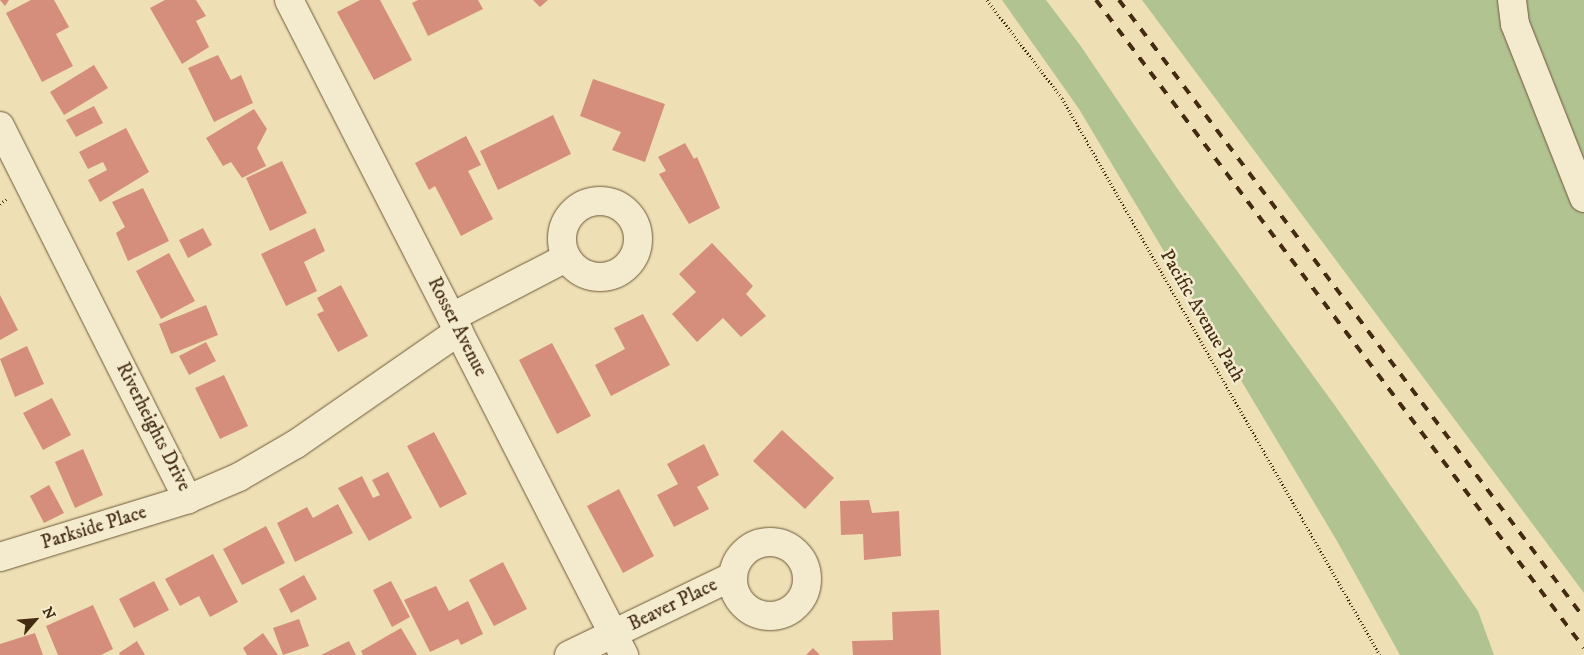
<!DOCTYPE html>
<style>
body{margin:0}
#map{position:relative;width:1584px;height:655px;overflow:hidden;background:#eee0b4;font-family:"IM FELL DW Pica",serif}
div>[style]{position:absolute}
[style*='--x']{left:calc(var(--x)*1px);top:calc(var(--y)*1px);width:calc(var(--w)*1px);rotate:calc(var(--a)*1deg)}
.green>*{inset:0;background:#b2c392}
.building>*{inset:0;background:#d58e7c}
.path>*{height:3px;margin-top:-1.5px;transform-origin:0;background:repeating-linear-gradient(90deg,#432a11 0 1px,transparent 0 3.5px)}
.roads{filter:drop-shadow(0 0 1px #6e583a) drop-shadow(0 0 1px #6e583a)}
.minor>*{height:28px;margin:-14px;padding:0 14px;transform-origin:14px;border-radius:14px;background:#f4ebce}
.minor>.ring{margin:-14px;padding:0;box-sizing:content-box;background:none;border:28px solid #f4ebce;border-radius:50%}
.rail>*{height:4px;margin-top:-2px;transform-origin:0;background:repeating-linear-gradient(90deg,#432a11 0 9px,transparent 0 18px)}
span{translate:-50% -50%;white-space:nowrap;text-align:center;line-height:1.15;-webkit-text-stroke:5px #f4ebce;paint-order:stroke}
.street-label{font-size:19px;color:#432a11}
.north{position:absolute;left:10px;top:595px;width:50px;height:50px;-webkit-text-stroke:4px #f4ebce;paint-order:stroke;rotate:63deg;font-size:14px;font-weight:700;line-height:20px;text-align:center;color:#432a11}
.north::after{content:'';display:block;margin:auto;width:18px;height:22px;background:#432a11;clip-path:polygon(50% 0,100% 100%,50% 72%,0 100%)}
</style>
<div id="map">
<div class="green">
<i style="clip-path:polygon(1002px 0,1046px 0,1080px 45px,1179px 191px,1336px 407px,1478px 611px,1494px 655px,1400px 655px,1337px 541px,1079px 109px)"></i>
<i style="clip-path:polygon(1142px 0,1584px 0,1584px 593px)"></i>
</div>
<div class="building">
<i style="clip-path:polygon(0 0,9px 0,5px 6px)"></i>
<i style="clip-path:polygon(31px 0,54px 0,69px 27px,56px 34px,73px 66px,42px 82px,6px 13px)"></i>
<i style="clip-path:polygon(165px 0,196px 0,206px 16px,196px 21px,209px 47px,182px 64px,150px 8px)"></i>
<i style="clip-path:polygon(360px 0,380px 0,412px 60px,374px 80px,337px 12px)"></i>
<i style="clip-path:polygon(418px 0,478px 0,483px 9px,428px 36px,412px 3px)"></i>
<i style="clip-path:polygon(533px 0,548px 0,540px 7px)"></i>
<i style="clip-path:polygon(218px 55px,231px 80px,241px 75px,253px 103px,214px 122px,188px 68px)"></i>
<i style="clip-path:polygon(94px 65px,108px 88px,64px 115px,50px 92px)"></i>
<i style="clip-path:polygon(593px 79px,665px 104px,645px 162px,612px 150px,621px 132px,580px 116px)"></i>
<i style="clip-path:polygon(94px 106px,103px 123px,76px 137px,66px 120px)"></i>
<i style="clip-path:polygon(254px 109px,267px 129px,257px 148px,266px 166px,242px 178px,231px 162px,223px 166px,206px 138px)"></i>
<i style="clip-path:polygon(553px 115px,571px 154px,498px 190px,480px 151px)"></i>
<i style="clip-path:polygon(126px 128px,149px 172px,100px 202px,88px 180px,107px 170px,103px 162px,88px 169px,79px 152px)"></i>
<i style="clip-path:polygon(466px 136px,481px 165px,468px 171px,493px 219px,461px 236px,435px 186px,429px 190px,415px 163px)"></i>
<i style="clip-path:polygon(685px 143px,694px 159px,697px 157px,720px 208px,689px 224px,659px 174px,666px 171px,658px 157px)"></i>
<i style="clip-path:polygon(282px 161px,307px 213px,270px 231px,246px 178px)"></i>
<i style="clip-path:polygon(143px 188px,169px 241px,128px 261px,116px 233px,125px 227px,112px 202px)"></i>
<i style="clip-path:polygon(203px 228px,212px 245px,188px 258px,179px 240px)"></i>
<i style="clip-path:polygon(315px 228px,325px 251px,304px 262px,317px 291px,286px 306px,261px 254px)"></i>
<i style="clip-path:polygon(712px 243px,753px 286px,746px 294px,766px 316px,741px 337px,723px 318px,697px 342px,672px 314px,696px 292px,679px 274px)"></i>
<i style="clip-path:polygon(169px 253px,195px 301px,161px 319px,136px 271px)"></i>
<i style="clip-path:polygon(341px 285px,368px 336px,338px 352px,317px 314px,324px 311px,317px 298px)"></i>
<i style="clip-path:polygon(0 295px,18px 330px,0 340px)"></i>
<i style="clip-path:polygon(206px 305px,218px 335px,171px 354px,159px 324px)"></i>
<i style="clip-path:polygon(643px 314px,670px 365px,611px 396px,595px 365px,625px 349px,614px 328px)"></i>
<i style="clip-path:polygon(206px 342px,216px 361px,189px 375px,179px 356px)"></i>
<i style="clip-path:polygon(552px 343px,591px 416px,557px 434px,519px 360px)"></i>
<i style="clip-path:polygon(27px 346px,44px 384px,15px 397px,0 359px)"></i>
<i style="clip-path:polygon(224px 375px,248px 426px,220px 439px,195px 388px)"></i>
<i style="clip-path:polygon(52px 398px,71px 435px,43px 450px,23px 413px)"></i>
<i style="clip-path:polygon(782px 430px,834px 478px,805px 509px,753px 461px)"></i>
<i style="clip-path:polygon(434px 432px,467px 494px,440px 508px,407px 446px)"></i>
<i style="clip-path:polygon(704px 444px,719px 475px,697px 487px,709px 509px,674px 527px,657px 495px,678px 484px,667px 464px)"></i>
<i style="clip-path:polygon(83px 449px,103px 495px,75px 508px,55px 462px)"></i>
<i style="clip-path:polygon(388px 472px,412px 518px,369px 541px,338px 488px,362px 476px,373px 498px,380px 495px,372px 480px)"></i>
<i style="clip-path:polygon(49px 485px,64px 513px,44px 523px,30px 496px)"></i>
<i style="clip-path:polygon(619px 489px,654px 556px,623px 573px,587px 506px)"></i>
<i style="clip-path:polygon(869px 500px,872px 513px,899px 511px,901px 556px,864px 560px,863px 534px,841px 535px,840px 501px)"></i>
<i style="clip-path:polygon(338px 504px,353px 533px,295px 562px,277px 523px,307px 507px,313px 518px)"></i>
<i style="clip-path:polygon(266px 526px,285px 563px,242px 585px,223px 549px)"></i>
<i style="clip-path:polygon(213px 554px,238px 602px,210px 617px,199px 596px,180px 606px,165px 579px)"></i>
<i style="clip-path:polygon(503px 562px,527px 609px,494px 626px,469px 580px)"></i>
<i style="clip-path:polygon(304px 575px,317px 599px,291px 613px,279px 589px)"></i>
<i style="clip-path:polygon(154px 581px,169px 610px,134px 628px,119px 599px)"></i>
<i style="clip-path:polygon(391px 581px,410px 617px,392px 627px,373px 590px)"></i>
<i style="clip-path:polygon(436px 586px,449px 611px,468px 601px,483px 634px,461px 645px,458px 639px,430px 652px,404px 600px)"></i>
<i style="clip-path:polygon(93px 605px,113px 649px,101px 655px,58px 655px,46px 626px)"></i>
<i style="clip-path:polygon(939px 610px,941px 655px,853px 655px,852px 641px,893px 640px,892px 612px)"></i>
<i style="clip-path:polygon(299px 619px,309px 646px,283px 655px,273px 628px)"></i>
<i style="clip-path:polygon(401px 628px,417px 655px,363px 655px,361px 651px)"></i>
<i style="clip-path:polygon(35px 633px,43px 655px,0 655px,0 644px)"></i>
<i style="clip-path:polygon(263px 633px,278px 655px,247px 655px,243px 648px)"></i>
<i style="clip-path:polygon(137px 641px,145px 655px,120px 655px,119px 653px)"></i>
<i style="clip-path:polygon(349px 641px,356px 655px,321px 655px)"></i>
<i style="clip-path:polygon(813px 648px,820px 655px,806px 655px)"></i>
</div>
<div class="path">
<i style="--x:987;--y:0;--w:123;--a:52.6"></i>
<i style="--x:1062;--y:98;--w:641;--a:60.28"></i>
<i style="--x:0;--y:204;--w:10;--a:-37"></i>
</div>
<div class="roads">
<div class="minor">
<i style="--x:289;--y:0;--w:736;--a:62.91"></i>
<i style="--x:1512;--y:0;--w:24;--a:83"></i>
<i style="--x:1515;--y:24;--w:187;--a:68.4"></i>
<i style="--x:0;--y:126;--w:418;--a:63.3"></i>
<i class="ring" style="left:562px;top:201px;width:48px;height:48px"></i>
<i style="--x:452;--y:317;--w:128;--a:-27.4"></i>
<i class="ring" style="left:733px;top:542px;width:46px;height:46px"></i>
<i style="--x:0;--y:557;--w:197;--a:-17.1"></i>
<i style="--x:188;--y:499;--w:56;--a:-23.3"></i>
<i style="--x:239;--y:477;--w:66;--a:-30.1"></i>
<i style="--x:296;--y:444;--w:198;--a:-34.7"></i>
<i style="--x:569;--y:655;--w:182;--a:-25.7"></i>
</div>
</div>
<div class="rail">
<i style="--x:1096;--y:0;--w:811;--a:53.02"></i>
<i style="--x:1119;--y:0;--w:773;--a:53.04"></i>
</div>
<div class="street-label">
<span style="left:1202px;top:316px;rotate:60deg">Pacific Avenue Path</span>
<span style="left:457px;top:327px;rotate:63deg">Rosser Avenue</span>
<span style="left:153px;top:427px;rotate:63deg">Riverheights Drive</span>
<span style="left:94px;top:528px;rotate:-17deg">Parkside Place</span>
<span style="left:673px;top:605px;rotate:-26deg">Beaver Place</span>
</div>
<div class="north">N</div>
</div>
